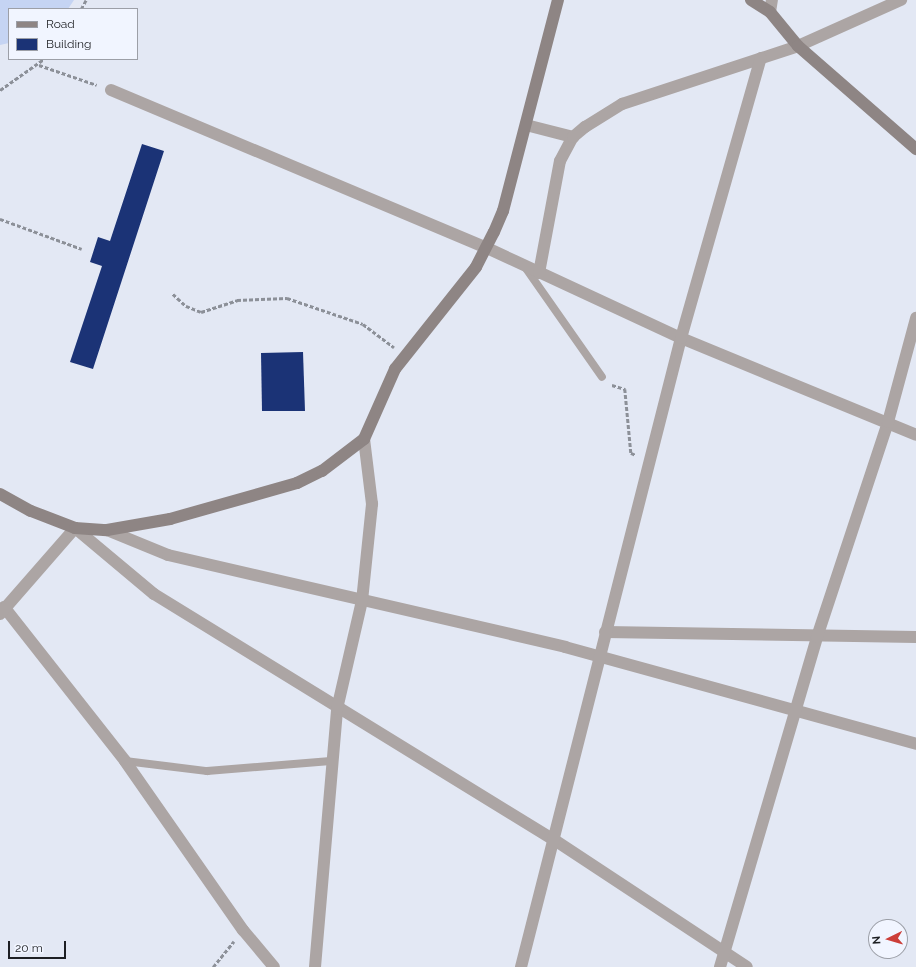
<!DOCTYPE html>
<style>
body{margin:0}
#map{position:relative;width:916px;height:967px;overflow:hidden;background:#e3e8f4;font-family:Raleway,sans-serif}
div>[style]{position:absolute}
[style*='--x']{left:calc(var(--x)*1px);top:calc(var(--y)*1px);width:calc(var(--w)*1px);rotate:calc(var(--a)*1deg)}
.green>*{inset:0;background:#c5d4f3}
.building>*{inset:0;background:#1b3376}
.path>*{height:2.5px;margin-top:-1.25px;transform-origin:0;background:repeating-linear-gradient(90deg,#8c9098 0 4px,transparent 0 6px)}
.lane>*{height:8px;margin:-4px;padding:0 4px;transform-origin:4px;border-radius:4px;background:#aca5a4}
.street>*{height:12px;margin:-6px;padding:0 6px;transform-origin:6px;border-radius:6px;background:#aca5a4}
.secondary>*{height:12px;margin:-6px;padding:0 6px;transform-origin:6px;border-radius:6px;background:#8e8584}
span{translate:-50% -50%;white-space:nowrap;text-align:center;line-height:1.15;-webkit-text-stroke:4px #f1f5ff;paint-order:stroke}
.legend{position:absolute;left:8px;top:8px;width:130px;height:52px;box-sizing:border-box;background:#f1f5ff;border:1px solid #9c9fa7;margin:0;padding:5px 7px;list-style:none;font-size:12px;color:#1d1f23}
.legend li{display:flex;align-items:center;gap:8px;height:20px}
.legend b{width:20px;border:1px solid #9c9fa7}
.north{position:absolute;left:868px;top:919px;width:40px;height:40px;box-sizing:border-box;background:#f1f5ff;border:1px solid #9c9fa7;border-radius:50%;rotate:265deg;font-size:11px;font-weight:700;line-height:16px;text-align:center;color:#1d1f23}
.north::after{content:'';display:block;margin:auto;width:14px;height:18px;background:#cc3e39;clip-path:polygon(50% 0,100% 100%,50% 72%,0 100%)}
.scale{position:absolute;left:8px;top:941px;width:58px;height:18px;box-sizing:border-box;border:2px solid #1d1f23;border-top:0;padding-left:5px;font-size:12px;line-height:14px;white-space:nowrap;color:#1d1f23;-webkit-text-stroke:3px #f1f5ff;paint-order:stroke}
</style>
<div id="map">
<div class="green">
<i style="clip-path:polygon(0 0,74px 0,68px 9px,9px 9px,9px 43px,0 45px)"></i>
</div>
<div class="building">
<i style="clip-path:polygon(142px 144px,164px 151px,93px 369px,70px 362px,102px 266px,90px 262px,98px 237px,110px 241px)"></i>
<i style="clip-path:polygon(303px 352px,305px 411px,262px 411px,261px 353px)"></i>
</div>
<div class="path">
<i style="--x:81;--y:9;--w:10;--a:-61"></i>
<i style="--x:39;--y:65;--w:61;--a:19"></i>
<i style="--x:0;--y:90;--w:54;--a:-35.2"></i>
<i style="--x:0;--y:219;--w:87;--a:20.1"></i>
<i style="--x:173;--y:294;--w:18;--a:43"></i>
<i style="--x:186;--y:306;--w:16;--a:22"></i>
<i style="--x:201;--y:312;--w:38;--a:-18"></i>
<i style="--x:237;--y:300;--w:50;--a:-2.3"></i>
<i style="--x:287;--y:298;--w:80;--a:18.9"></i>
<i style="--x:363;--y:324;--w:39;--a:37"></i>
<i style="--x:612;--y:385;--w:14;--a:17"></i>
<i style="--x:625;--y:389;--w:64;--a:84.6"></i>
<i style="--x:631;--y:453;--w:5;--a:22"></i>
<i style="--x:213;--y:967;--w:33;--a:-51"></i>
</div>
<div class="lane">
<i style="--x:525;--y:267;--w:134;--a:55"></i>
<i style="--x:125;--y:761;--w:83;--a:7"></i>
<i style="--x:207;--y:771;--w:124;--a:-4.6"></i>
</div>
<div class="street">
<i style="--x:770;--y:12;--w:12;--a:-81"></i>
<i style="--x:111;--y:90;--w:408;--a:22.8"></i>
<i style="--x:487;--y:248;--w:214;--a:24.9"></i>
<i style="--x:681;--y:338;--w:254;--a:22.4"></i>
<i style="--x:526;--y:125;--w:49;--a:14.3"></i>
<i style="--x:539;--y:273;--w:114;--a:-79.4"></i>
<i style="--x:560;--y:161;--w:27;--a:-62"></i>
<i style="--x:573;--y:137;--w:16;--a:-40"></i>
<i style="--x:585;--y:127;--w:44;--a:-31.9"></i>
<i style="--x:622;--y:104;--w:185;--a:-18.2"></i>
<i style="--x:798;--y:46;--w:113;--a:-24.1"></i>
<i style="--x:107;--y:530;--w:66;--a:22.3"></i>
<i style="--x:168;--y:555;--w:408;--a:13"></i>
<i style="--x:565;--y:647;--w:364;--a:15.4"></i>
<i style="--x:4;--y:607;--w:196;--a:51.8"></i>
<i style="--x:125;--y:761;--w:206;--a:55.1"></i>
<i style="--x:243;--y:930;--w:48;--a:50"></i>
<i style="--x:0;--y:614;--w:114;--a:-48.9"></i>
<i style="--x:75;--y:528;--w:103;--a:39.9"></i>
<i style="--x:154;--y:594;--w:468;--a:31.6"></i>
<i style="--x:553;--y:839;--w:232;--a:33.4"></i>
<i style="--x:605;--y:632;--w:311;--a:0.9"></i>
<i style="--x:315;--y:967;--w:259;--a:-85.1"></i>
<i style="--x:337;--y:709;--w:111;--a:-77"></i>
<i style="--x:362;--y:601;--w:98;--a:-84.1"></i>
<i style="--x:372;--y:504;--w:65;--a:-97"></i>
<i style="--x:521;--y:967;--w:649;--a:-75.73"></i>
<i style="--x:681;--y:338;--w:291;--a:-74.1"></i>
<i style="--x:720;--y:967;--w:344;--a:-73.6"></i>
<i style="--x:817;--y:637;--w:226;--a:-71.7"></i>
<i style="--x:888;--y:422;--w:108;--a:-74.9"></i>
</div>
<div class="secondary">
<i style="--x:751;--y:0;--w:22;--a:32"></i>
<i style="--x:770;--y:12;--w:44;--a:50.5"></i>
<i style="--x:798;--y:46;--w:157;--a:41.1"></i>
<i style="--x:0;--y:494;--w:35;--a:29"></i>
<i style="--x:31;--y:511;--w:47;--a:21.1"></i>
<i style="--x:75;--y:528;--w:32;--a:4"></i>
<i style="--x:107;--y:530;--w:64;--a:-9.9"></i>
<i style="--x:170;--y:519;--w:132;--a:-15.8"></i>
<i style="--x:297;--y:483;--w:28;--a:-26"></i>
<i style="--x:322;--y:471;--w:53;--a:-37.3"></i>
<i style="--x:364;--y:439;--w:77;--a:-66.1"></i>
<i style="--x:395;--y:369;--w:130;--a:-51.5"></i>
<i style="--x:476;--y:267;--w:39;--a:-63"></i>
<i style="--x:494;--y:232;--w:23;--a:-67"></i>
<i style="--x:503;--y:211;--w:218;--a:-75.4"></i>
</div>
<ul class="legend">
<li><b style="height:5px;background:#8e8584"></b>Road</li>
<li><b style="height:11px;background:#1b3376"></b>Building</li>
</ul>
<div class="north">N</div>
<div class="scale">20 m</div>
</div>
